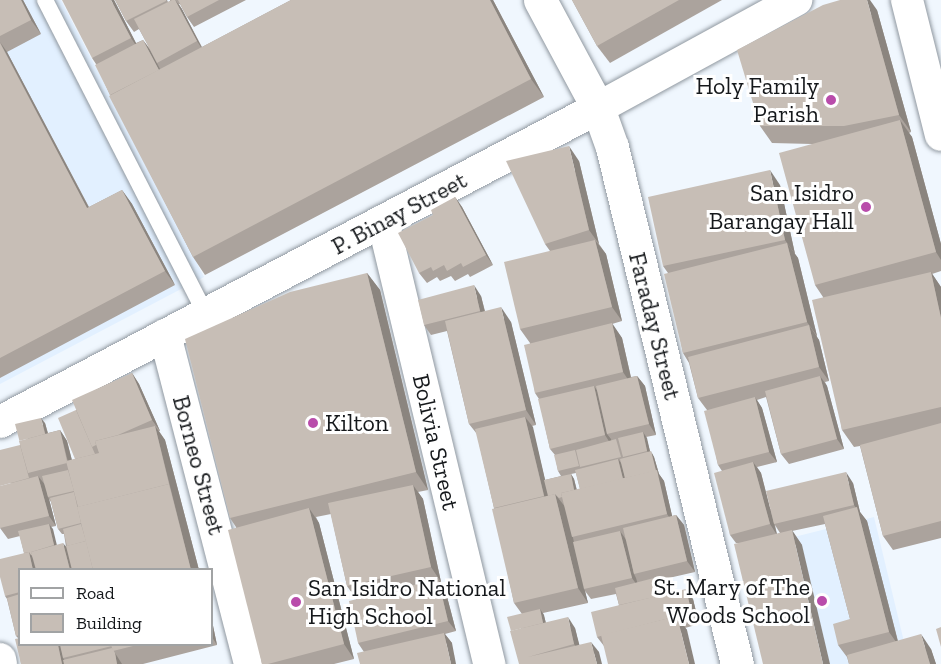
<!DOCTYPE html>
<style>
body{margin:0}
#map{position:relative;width:941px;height:664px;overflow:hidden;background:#f0f7fe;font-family:"Zilla Slab",serif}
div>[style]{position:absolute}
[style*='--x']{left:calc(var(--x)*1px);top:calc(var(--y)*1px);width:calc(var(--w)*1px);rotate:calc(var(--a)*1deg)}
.built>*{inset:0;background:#e2f0ff}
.roads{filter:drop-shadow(0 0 2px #9098a0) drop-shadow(0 0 2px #9098a0)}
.service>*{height:16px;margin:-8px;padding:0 8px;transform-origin:8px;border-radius:8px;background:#fff}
.minor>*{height:32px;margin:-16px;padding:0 16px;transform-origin:16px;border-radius:16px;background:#fff}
.tertiary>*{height:33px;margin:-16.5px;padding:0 16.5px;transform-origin:16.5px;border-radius:16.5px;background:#fff}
.wall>*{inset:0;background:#aba39d}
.shaded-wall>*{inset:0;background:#8b857f}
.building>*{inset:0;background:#c7beb6}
.dots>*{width:16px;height:16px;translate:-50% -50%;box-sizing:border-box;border:3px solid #fff;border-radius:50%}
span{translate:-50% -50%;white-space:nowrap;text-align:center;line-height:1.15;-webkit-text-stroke:6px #fff;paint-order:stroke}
.poi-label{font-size:24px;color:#15181b}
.right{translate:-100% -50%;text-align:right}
.left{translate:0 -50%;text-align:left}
.street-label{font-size:24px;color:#15181b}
.legend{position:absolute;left:18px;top:568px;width:195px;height:78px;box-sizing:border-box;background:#fff;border:2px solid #a1a3a4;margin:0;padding:8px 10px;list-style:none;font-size:18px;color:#15181b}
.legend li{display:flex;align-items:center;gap:12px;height:30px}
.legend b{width:30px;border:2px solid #a1a3a4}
</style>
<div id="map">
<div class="built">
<i style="clip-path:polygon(0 0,61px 0,204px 277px,0 384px)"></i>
<i style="clip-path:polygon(874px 517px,906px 650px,851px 664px,765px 664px,738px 551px)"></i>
</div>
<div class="roads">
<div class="service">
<i style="--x:45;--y:0;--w:354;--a:62.9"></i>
</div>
<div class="minor">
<i style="--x:907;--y:0;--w:139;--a:75.9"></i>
<i style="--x:383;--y:221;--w:456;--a:76.5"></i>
<i style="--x:165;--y:335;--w:340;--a:75.5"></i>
<i style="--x:0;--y:422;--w:675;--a:-27.7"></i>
<i style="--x:598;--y:108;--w:226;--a:-28.6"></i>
<i style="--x:0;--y:659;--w:5;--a:79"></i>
</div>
<div class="tertiary">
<i style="--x:540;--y:0;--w:123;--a:61.8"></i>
<i style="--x:598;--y:108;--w:41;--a:70.3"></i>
<i style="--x:612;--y:147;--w:532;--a:76.41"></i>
</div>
</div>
<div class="wall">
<i style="clip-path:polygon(0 0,23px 0,41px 34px,7px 52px,89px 207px,122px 190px,132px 204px,175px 285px,0 378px)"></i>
<i style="clip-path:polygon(114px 0,136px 43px,143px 40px,150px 49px,139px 29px,134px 32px,126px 21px,115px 0,167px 0,168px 2px,170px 1px,170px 0,246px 0,194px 27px,187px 17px,180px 4px,179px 4px,202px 47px,291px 0,493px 0,544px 97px,205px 275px,193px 257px,110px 95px,96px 64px,92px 58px)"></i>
<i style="clip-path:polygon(572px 0,722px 0,610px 63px,597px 46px)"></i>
<i style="clip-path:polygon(877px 10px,911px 132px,909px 133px,912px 137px,941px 244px,941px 271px,932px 274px,941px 287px,941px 538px,893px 550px,883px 536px,860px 446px,854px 447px,842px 430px,823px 297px,815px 285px,812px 144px,772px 143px,760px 126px)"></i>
<i style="clip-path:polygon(evenodd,579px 161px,599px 244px,606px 254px,622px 321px,612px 324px,622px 338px,631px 377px,637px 376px,645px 386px,656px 435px,646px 437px,650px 451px,654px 457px,659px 474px,664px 481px,672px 516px,676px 515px,684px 525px,695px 572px,660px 580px,662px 583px,665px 594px,693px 599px,699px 624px,685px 628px,687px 630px,604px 646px,597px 637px,619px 605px,616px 594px,591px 599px,585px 591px,588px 603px,543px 613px,546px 623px,575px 628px,579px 645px,599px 652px,519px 664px,522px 614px,514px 603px,494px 508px,477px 434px,469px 424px,447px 331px,431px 335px,424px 325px,481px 296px,485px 311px,511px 322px,536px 425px,532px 426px,545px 480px,561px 476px,558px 471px,555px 455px,550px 449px,539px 399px,535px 393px,530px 343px,520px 329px,550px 251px,545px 244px,579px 161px,576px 473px,580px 489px,577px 490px,574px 479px,571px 474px,576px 473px)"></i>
<i style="clip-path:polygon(evenodd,780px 185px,795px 254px,798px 258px,817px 336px,817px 337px,819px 340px,829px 381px,825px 382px,827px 386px,844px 449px,789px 464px,781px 454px,766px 397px,757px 400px,762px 408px,777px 462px,757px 467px,761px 473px,770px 509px,853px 483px,860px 512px,867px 521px,898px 641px,931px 649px,936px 664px,849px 664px,847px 657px,838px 645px,850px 619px,825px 524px,792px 531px,802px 545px,736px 543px,730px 535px,722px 471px,718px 465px,707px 410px,698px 398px,689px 363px,683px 353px,668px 273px,663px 266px,780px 185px,775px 525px,780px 533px,777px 534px,775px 525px)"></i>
<i style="clip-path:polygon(455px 197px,462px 207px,493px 265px,470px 277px,468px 274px,455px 281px,451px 276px,440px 281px,437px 277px,427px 283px,419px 273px,433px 215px)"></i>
<i style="clip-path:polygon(367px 273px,380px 290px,428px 490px,418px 492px,423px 499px,441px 582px,440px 582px,445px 589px,456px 631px,445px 634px,452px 643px,364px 652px,358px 643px,356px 599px,347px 586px,331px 514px,316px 517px,319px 523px,354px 659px,334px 664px,262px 664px,236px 527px,230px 518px)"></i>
<i style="clip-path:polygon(evenodd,132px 373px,139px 384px,160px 431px,159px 431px,165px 440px,199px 570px,20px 570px,20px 645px,212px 645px,212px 621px,217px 645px,143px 664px,21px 664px,18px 638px,16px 636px,7px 599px,5px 596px,24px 553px,20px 536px,8px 539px,0 528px,20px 445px,45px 423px,48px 433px,60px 430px,67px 441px,72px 460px,75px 459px,76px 410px,132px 373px,49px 499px,51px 502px,58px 529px,62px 534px,64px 534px,66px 547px,56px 545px,51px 527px,56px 526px,49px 499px)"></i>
</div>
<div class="shaded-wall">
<i style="clip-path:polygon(21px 0,23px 0,41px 34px,31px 20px)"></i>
<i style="clip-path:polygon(111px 0,114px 0,141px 53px,131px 38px)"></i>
<i style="clip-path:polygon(175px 0,182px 9px,204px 52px,197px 41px)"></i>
<i style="clip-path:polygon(490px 0,493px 0,544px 97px,531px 79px)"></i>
<i style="clip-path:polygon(867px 0,870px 0,877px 10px,911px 132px,899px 115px)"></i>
<i style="clip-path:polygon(143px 40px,150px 50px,169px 86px,162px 76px)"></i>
<i style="clip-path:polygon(0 42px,7px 52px,97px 223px,87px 208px)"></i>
<i style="clip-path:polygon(900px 120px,912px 137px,941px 244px,941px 260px,936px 252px)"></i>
<i style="clip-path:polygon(569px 146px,579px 161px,599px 244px,589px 230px)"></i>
<i style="clip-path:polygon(770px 170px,780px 185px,795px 254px,785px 240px)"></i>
<i style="clip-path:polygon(122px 190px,132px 204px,175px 285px,165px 271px)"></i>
<i style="clip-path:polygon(455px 197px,462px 207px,493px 265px,486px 255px)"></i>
<i style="clip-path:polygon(595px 240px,606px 254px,622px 321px,612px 307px)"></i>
<i style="clip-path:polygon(787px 243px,798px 258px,817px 336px,807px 322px)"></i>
<i style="clip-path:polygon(931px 272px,941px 287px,941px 318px)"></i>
<i style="clip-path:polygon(367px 273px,380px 290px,428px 490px,416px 472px)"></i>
<i style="clip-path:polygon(474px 285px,481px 296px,487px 321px,480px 311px)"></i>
<i style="clip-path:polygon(501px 307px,511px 322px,536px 425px,526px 410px)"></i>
<i style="clip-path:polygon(612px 323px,622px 338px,633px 387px,623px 372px)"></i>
<i style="clip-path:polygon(809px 325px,819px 340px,829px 381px,819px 367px)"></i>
<i style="clip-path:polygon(132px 373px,139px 384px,160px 431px,152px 420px)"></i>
<i style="clip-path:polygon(637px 376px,645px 386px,656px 435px,649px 424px)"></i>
<i style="clip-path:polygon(820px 376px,827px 386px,844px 449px,837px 439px)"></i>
<i style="clip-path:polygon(594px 386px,601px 396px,607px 434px,611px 439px,612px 446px,605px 435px)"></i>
<i style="clip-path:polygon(755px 397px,762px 408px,777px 462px,769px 452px)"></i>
<i style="clip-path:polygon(525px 417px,533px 427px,552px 510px,545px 499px)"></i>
<i style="clip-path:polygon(41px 418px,45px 423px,50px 442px,46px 436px)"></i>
<i style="clip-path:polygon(155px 426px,165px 440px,199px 570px,191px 570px)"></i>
<i style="clip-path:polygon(60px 430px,67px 441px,75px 473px,68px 462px)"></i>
<i style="clip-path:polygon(643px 432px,647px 438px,651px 456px,647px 451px)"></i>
<i style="clip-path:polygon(651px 451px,654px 457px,659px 474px,664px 481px,674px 524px,667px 514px)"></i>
<i style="clip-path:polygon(618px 459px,622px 464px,627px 488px,624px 483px)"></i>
<i style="clip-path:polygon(753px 462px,761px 473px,777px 535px,770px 524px)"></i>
<i style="clip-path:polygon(846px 472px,853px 483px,860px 512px,867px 521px,899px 646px,889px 632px,858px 511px,854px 505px)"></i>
<i style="clip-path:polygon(571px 474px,574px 479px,579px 500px,575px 494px)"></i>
<i style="clip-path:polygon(38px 476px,46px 486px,48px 497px,49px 499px,56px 526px,49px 516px)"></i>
<i style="clip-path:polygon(413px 485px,423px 499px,441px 582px,431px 567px)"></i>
<i style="clip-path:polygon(555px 494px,566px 508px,585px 589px,584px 589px,585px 591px,588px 603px,578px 588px)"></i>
<i style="clip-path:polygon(309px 508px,319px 523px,354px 659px,344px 644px)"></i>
<i style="clip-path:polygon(676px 515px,684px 525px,695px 572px,687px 561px)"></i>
<i style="clip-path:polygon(49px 524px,53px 529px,59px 554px,55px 549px)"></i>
<i style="clip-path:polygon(792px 530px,802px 545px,830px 664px,823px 664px)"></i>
<i style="clip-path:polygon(620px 531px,627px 541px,634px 574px,636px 578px,639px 588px,632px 578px)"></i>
<i style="clip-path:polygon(63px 543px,69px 550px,75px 570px,70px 570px)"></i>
<i style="clip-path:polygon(29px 552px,36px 562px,38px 570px,33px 570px)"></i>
<i style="clip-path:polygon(658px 577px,662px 583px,667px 604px,664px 599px)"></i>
<i style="clip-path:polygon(438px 579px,445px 589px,456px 631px,448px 621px)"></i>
<i style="clip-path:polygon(686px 589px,693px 599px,699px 624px,692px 614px)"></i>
<i style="clip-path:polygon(540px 609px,544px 615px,548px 633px,544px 628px)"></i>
<i style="clip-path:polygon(677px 616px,687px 630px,695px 664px,689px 664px)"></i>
<i style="clip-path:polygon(568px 617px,575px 628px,582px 655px,574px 644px)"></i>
<i style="clip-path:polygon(212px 621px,217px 645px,212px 637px)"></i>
<i style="clip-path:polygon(444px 633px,452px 643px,456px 664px,451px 664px)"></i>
<i style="clip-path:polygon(921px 634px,931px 649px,936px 664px,930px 664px)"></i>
<i style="clip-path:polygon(591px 642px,599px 652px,602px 664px,597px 664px)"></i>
<i style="clip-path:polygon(58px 645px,62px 645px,63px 658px,67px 664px,62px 664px)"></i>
<i style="clip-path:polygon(115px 653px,122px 664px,117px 664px)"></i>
</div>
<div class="building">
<i style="clip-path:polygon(0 0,21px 0,31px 20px,0 36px)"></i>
<i style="clip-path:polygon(62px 0,111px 0,131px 38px,92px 58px)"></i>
<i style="clip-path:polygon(115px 0,166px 0,166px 1px,126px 21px)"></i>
<i style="clip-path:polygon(172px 0,175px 0,197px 41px,157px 63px,134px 19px)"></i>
<i style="clip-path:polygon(178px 0,219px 0,187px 17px)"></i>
<i style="clip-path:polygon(291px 0,490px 0,531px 79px,193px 257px,109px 96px)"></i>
<i style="clip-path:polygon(572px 0,679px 0,597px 46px)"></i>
<i style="clip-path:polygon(840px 0,867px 0,899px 115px,844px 126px,760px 126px,737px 50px,823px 5px)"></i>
<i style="clip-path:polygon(143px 40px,159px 70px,110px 95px,95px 65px)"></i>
<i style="clip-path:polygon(0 43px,87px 208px,122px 190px,165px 271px,0 358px)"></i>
<i style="clip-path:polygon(900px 120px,936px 252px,815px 285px,779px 153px)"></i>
<i style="clip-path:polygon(569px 146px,589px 230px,545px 244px,506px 161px)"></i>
<i style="clip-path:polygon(770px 170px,785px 240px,663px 266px,648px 197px)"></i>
<i style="clip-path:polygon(455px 197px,486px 255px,463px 267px,461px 263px,447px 271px,444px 265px,433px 271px,431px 267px,419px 273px,398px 233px,433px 215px,431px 210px)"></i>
<i style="clip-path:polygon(595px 240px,612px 307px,520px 329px,504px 262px)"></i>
<i style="clip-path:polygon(787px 243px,807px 322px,683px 353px,664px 274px)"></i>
<i style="clip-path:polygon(931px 272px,941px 318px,941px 407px,842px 430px,812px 300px)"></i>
<i style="clip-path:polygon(367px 273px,416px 472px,230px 518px,185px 339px,290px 292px)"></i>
<i style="clip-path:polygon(474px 285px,480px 311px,424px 325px,418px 300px)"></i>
<i style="clip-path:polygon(501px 307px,526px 410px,469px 424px,445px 321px)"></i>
<i style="clip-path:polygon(612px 323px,623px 372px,535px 393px,524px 345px)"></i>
<i style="clip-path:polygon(809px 325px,819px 367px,698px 398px,688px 357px)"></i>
<i style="clip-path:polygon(132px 373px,152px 420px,118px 435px,95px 441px,96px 445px,92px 447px,72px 400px)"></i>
<i style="clip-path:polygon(637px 376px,649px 424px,607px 434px,596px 386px)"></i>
<i style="clip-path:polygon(820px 376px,837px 439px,781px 454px,765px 391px)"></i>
<i style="clip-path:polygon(594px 386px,605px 435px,550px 449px,538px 399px)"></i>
<i style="clip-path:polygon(755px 397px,769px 452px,718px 465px,704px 411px)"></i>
<i style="clip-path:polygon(76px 410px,95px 454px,75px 459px,58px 418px)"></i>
<i style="clip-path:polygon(525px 417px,544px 496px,494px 508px,475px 429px)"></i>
<i style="clip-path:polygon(41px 418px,45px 434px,19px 441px,20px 443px,15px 424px)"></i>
<i style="clip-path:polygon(941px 423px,941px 521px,883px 536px,860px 445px)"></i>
<i style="clip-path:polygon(155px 426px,169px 484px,78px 507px,66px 461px,99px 453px,95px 441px)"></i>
<i style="clip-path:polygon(60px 430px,67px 461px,66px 461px,67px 463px,28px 473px,19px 441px)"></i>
<i style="clip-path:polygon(643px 432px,647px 451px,623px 457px,618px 438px)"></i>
<i style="clip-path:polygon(616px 439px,621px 457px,580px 467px,576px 450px)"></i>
<i style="clip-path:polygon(20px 445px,29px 478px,0 486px,0 450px)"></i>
<i style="clip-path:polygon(575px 450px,579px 466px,558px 471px,554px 455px)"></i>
<i style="clip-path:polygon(651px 451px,656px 471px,625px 478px,620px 459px)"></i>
<i style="clip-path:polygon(618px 459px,623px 479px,580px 489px,575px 470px)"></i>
<i style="clip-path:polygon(753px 462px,770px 524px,730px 535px,714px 473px)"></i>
<i style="clip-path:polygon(68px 470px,74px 491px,48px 497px,42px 476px)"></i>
<i style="clip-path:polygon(657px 470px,667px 514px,572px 537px,561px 493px)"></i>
<i style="clip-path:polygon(846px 472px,854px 505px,774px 524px,766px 491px)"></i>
<i style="clip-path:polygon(571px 474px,574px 490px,561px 493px,562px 497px,559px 498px,555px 494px,548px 496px,544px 480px)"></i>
<i style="clip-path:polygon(38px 476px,49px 516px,0 528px,0 486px)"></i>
<i style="clip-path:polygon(169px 484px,191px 570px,93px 570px,77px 507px)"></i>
<i style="clip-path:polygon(413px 485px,431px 567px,347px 586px,328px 503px)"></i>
<i style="clip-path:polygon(74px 492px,81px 523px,58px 529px,50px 498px)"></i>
<i style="clip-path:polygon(555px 494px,578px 588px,514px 603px,492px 509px)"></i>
<i style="clip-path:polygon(857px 507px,889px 632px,838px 645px,833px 624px,850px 619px,823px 516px)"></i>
<i style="clip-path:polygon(309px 508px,344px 644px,268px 664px,262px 664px,228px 530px)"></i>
<i style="clip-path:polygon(676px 515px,687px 561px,634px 574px,623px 528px)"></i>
<i style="clip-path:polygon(49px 524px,54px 545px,31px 552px,32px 555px,31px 555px,29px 552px,24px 553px,18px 531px)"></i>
<i style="clip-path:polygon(81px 524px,86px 541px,67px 546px,63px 529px)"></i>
<i style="clip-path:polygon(792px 530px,823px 664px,763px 664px,734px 544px)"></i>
<i style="clip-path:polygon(620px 531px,632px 578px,584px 589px,573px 542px)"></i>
<i style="clip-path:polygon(86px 541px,93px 570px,72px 570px,66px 546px)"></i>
<i style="clip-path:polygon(63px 543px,70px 570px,36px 570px,31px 552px)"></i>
<i style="clip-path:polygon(29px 552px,33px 570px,20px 570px,20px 592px,5px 596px,0 577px,0 559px)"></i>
<i style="clip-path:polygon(658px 577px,663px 595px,619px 605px,615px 588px)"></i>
<i style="clip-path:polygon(438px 579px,448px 621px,358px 643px,349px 601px)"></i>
<i style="clip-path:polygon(686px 589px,692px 614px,677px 617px,677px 616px,597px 637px,591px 612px)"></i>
<i style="clip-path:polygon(20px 594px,20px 635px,16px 636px,7px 598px)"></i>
<i style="clip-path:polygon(540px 609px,543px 623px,511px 631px,507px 617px)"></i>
<i style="clip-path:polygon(677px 616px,689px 664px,608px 664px,601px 635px)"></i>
<i style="clip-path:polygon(568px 617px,574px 644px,528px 657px,591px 642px,597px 664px,519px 664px,510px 631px)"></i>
<i style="clip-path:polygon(941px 627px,941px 647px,936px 629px)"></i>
<i style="clip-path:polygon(444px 633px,451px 664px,360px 664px,357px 653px)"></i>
<i style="clip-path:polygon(921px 634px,930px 664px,849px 664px,847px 655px)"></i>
<i style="clip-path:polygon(20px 638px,20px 645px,58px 645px,62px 664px,21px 664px,15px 639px)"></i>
<i style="clip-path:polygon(60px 645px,111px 645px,112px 646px,63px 658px)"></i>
<i style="clip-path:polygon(111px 645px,137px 645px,113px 651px)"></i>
<i style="clip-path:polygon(112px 648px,115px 653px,117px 664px,64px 664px,63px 660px)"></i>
</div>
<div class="dots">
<i style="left:831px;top:100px;background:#b94cab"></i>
<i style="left:866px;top:207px;background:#b94cab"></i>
<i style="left:313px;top:423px;background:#b94cab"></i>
<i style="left:822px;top:601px;background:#b94cab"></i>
<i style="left:296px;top:602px;background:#b94cab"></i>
</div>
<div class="poi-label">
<span class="right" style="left:819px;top:100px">Holy Family<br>Parish</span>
<span class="right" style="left:854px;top:207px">San Isidro<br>Barangay Hall</span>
<span class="left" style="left:325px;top:423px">Kilton</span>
<span class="right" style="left:810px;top:601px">St. Mary of The<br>Woods School</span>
<span class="left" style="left:308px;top:602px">San Isidro National<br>High School</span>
</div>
<div class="street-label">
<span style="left:399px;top:213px;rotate:-28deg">P. Binay Street</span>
<span style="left:655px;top:326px;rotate:76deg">Faraday Street</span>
<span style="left:436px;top:442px;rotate:77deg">Bolivia Street</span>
<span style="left:199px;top:465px;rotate:75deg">Borneo Street</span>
</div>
<ul class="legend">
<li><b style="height:8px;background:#fff"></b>Road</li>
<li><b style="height:16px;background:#c7beb6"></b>Building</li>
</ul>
</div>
